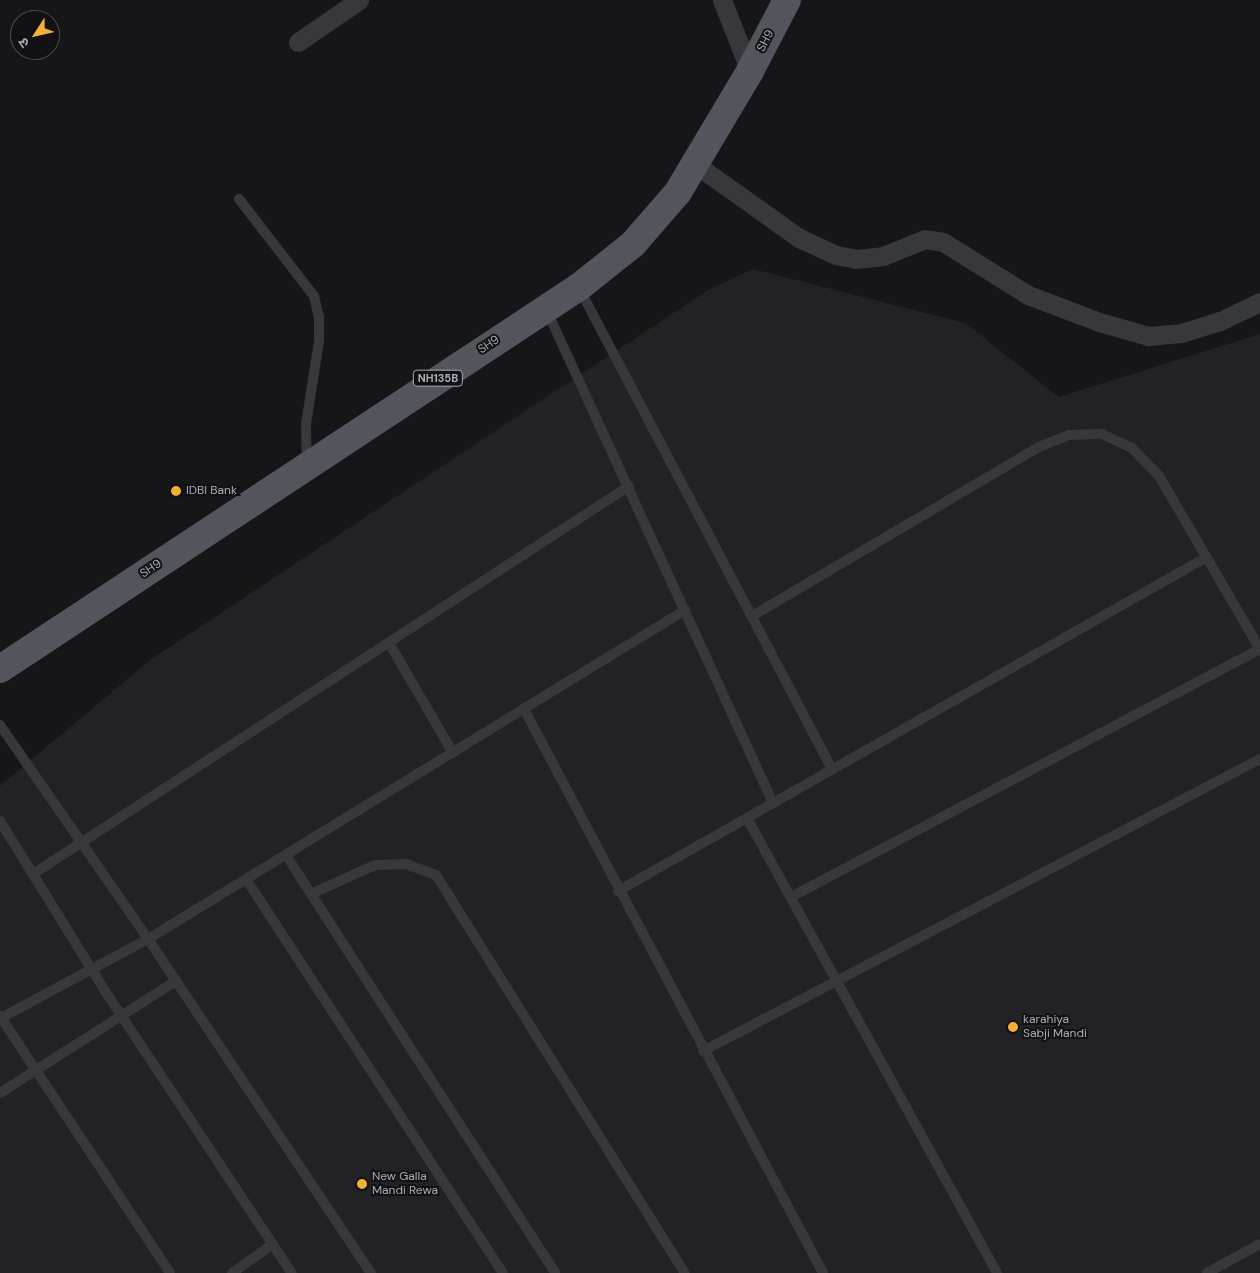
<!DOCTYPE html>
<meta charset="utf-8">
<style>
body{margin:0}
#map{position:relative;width:1260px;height:1273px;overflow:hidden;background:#161618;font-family:"DM Sans","Noto Sans Devanagari",sans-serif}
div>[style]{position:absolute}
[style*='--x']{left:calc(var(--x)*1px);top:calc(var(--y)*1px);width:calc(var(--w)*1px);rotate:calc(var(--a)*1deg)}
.built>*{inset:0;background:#222225}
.service>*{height:10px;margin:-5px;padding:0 5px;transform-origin:5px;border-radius:5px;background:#37383d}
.minor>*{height:19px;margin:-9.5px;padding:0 9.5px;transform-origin:9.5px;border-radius:9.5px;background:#37383d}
.primary>*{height:28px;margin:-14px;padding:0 14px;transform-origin:14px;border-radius:14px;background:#53555c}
.dots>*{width:14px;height:14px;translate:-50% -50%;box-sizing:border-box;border:2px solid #111113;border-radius:50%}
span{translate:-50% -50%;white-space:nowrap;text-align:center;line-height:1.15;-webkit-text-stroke:4px #111113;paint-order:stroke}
.shield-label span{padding:1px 4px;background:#111113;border:1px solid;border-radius:4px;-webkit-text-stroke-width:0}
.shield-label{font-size:11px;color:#a8adb8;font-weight:700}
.street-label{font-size:12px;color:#a8adb8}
.poi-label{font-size:12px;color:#a8adb8}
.left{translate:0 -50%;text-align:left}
.north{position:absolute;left:10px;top:10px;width:50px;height:50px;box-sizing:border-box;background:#111113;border:1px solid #4d4f55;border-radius:50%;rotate:235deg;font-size:14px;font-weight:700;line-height:20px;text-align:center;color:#a8adb8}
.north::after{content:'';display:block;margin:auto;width:18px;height:22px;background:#f2b134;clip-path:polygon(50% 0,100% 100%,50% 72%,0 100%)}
</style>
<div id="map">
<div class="built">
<i style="clip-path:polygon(753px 269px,965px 323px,1059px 397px,1260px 334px,1260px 1273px,0 1273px,0 786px,150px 660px,708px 290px)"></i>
</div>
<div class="service">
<i style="--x:239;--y:199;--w:123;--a:52.3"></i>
<i style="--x:314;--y:296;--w:22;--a:77"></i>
<i style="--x:319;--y:317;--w:24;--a:90"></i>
<i style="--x:319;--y:341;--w:84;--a:98.9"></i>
<i style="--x:306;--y:424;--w:39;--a:89"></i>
<i style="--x:579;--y:288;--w:543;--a:62.26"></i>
<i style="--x:546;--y:309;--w:544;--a:65.32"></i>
<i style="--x:752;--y:616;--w:333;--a:-30.5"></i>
<i style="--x:1039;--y:447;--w:32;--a:-22"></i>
<i style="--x:1069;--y:435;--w:33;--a:-2"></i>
<i style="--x:1102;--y:434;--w:33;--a:25"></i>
<i style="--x:1132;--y:448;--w:39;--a:46"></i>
<i style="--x:1159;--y:476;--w:200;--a:59.7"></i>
<i style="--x:389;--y:643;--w:127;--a:59.8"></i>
<i style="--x:524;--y:709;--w:638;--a:62.07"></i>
<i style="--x:0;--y:725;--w:260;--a:55.3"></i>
<i style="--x:148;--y:939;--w:402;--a:56.3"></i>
<i style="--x:747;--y:818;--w:519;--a:61.21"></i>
<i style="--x:0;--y:821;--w:200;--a:58.3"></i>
<i style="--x:105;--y:991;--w:338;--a:56.5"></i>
<i style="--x:286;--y:855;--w:497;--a:57.2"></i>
<i style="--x:33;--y:874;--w:711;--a:-33.06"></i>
<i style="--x:246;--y:879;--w:470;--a:56.9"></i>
<i style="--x:618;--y:891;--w:677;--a:-29.56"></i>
<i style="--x:311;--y:894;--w:70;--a:-24.4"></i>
<i style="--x:375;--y:865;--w:31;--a:-2"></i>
<i style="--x:406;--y:864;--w:32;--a:20"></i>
<i style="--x:436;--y:875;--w:469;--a:58"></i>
<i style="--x:791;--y:897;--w:531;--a:-27.87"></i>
<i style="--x:0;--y:1016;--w:308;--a:56.5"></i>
<i style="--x:1;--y:1018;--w:167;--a:-28.3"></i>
<i style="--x:148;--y:939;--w:630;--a:-31.49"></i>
<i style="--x:703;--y:1051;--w:629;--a:-27.67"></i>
<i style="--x:0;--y:1093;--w:209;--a:-32.5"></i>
<i style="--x:232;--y:1273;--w:50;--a:-35.3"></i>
<i style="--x:1207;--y:1273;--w:60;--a:-28.7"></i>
</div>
<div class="minor">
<i style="--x:722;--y:0;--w:76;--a:68.5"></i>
<i style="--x:298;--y:42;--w:74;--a:-34.5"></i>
<i style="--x:695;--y:164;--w:128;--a:35.4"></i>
<i style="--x:799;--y:238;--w:41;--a:24.7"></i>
<i style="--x:836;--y:255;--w:20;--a:11"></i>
<i style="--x:856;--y:259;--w:27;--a:-6"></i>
<i style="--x:883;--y:256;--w:45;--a:-22"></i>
<i style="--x:925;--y:239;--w:18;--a:9"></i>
<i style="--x:943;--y:242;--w:100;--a:31.9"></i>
<i style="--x:1028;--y:295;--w:76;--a:20.8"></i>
<i style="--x:1099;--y:322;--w:51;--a:15.9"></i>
<i style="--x:1148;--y:336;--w:33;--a:-5"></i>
<i style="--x:1181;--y:333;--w:41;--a:-17.1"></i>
<i style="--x:1220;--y:321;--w:44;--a:-25.4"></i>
</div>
<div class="primary">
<i style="--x:0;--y:669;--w:694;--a:-33.42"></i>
<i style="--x:579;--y:287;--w:69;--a:-38.5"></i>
<i style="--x:633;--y:244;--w:69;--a:-49.1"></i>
<i style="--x:678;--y:192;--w:141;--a:-59.2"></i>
<i style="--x:750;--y:71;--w:80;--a:-62.5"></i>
</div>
<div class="dots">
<i style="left:176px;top:491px;background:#f2b134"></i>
<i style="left:1013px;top:1027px;background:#f2b134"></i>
<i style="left:362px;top:1184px;background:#f2b134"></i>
</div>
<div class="shield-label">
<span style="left:438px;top:378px">NH135B</span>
</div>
<div class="street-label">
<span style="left:766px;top:41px;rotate:-63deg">SH9</span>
<span style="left:489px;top:345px;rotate:-33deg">SH9</span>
<span style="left:151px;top:569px;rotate:-34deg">SH9</span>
</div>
<div class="poi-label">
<span class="left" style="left:186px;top:491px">IDBI Bank</span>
<span class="left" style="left:1023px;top:1027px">karahiya<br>Sabji Mandi</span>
<span class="left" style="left:372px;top:1184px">New Galla<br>Mandi Rewa</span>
</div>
<div class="north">उ</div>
</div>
